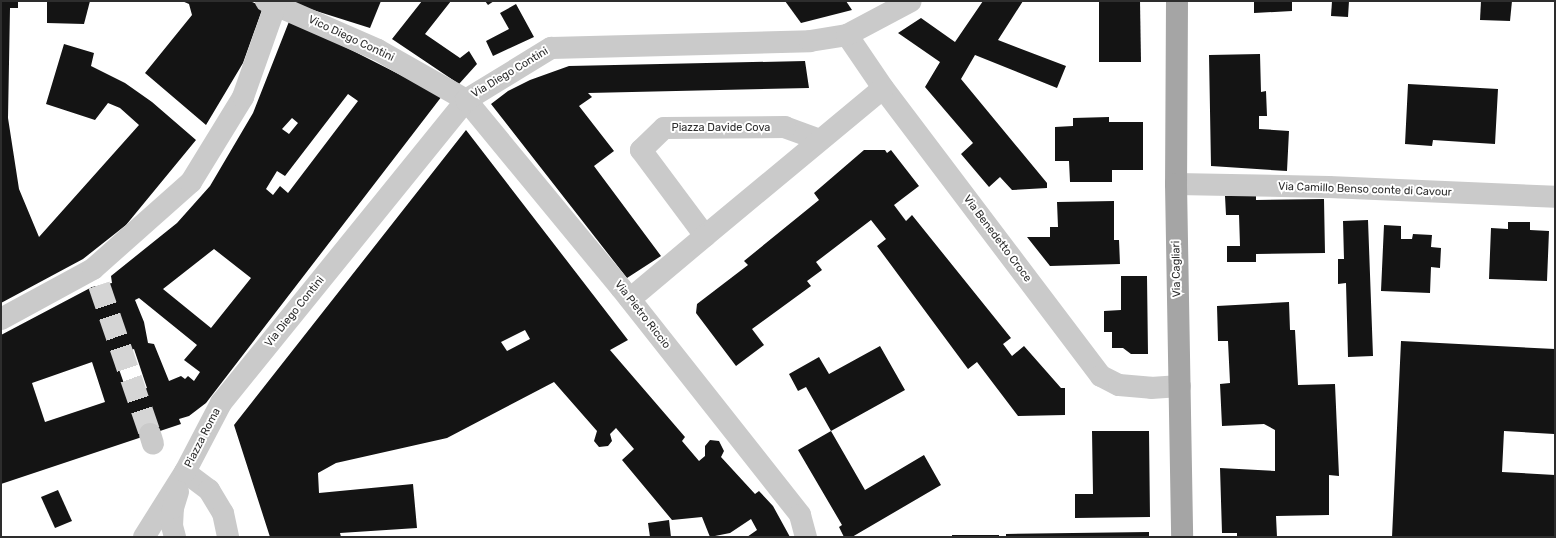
<!DOCTYPE html>
<style>
body{margin:0}
#map{position:relative;width:1556px;height:538px;overflow:hidden;background:#fff;font-family:Rubik,sans-serif}
div>[style]{position:absolute}
[style*='--x']{left:calc(var(--x)*1px);top:calc(var(--y)*1px);width:calc(var(--w)*1px);rotate:calc(var(--a)*1deg)}
.building>*{inset:0;background:#141414}
.minor-tunnel>*{height:22px;margin-top:-11px;transform-origin:0;background:repeating-linear-gradient(90deg,#d5d5d5 0 22px,transparent 0 33px)}
.minor>*{height:22px;margin:-11px;padding:0 11px;transform-origin:11px;border-radius:11px;background:#cacaca}
.major>*{height:22px;margin:-11px;padding:0 11px;transform-origin:11px;border-radius:11px;background:#a5a5a5}
span{translate:-50% -50%;white-space:nowrap;text-align:center;line-height:1.15;-webkit-text-stroke:4px #fff;paint-order:stroke}
.street-label{font-size:11px;color:#2d2d2d}
.frame{position:absolute;inset:0;border:2px solid #2d2d2d;pointer-events:none}
</style>
<div id="map">
<div class="building">
<i style="clip-path:polygon(1px 1px,18px 1px,18px 8px,10px 8px,8px 118px,19px 189px,39px 237px,139px 125px,120px 108px,108px 103px,95px 120px,46px 104px,64px 44px,94px 53px,91px 66px,125px 83px,152px 102px,196px 140px,126px 225px,83px 259px,1px 303px)"></i>
<i style="clip-path:polygon(47px 1px,90px 1px,84px 24px,47px 23px)"></i>
<i style="clip-path:polygon(182px 1px,250px 1px,263px 7px,243px 63px,206px 125px,145px 73px,192px 15px,189px 4px)"></i>
<i style="clip-path:polygon(295px 1px,381px 1px,370px 28px,294px 4px)"></i>
<i style="clip-path:polygon(422px 1px,451px 1px,425px 34px,460px 58px,469px 51px,477px 64px,459px 84px,392px 39px)"></i>
<i style="clip-path:polygon(485px 1px,494px 1px,488px 5px)"></i>
<i style="clip-path:polygon(785px 1px,846px 1px,852px 10px,801px 23px)"></i>
<i style="clip-path:polygon(983px 1px,1023px 1px,998px 40px,1066px 66px,1057px 88px,975px 55px,961px 79px,1047px 183px,1047px 188px,1012px 190px,1000px 177px,989px 187px,961px 154px,973px 143px,925px 87px,940px 62px,898px 33px,921px 18px,955px 42px)"></i>
<i style="clip-path:polygon(1099px 1px,1140px 1px,1141px 62px,1099px 62px)"></i>
<i style="clip-path:polygon(1254px 1px,1292px 1px,1292px 11px,1254px 13px)"></i>
<i style="clip-path:polygon(1332px 1px,1349px 1px,1348px 17px,1331px 16px)"></i>
<i style="clip-path:polygon(1481px 1px,1512px 1px,1510px 21px,1480px 20px)"></i>
<i style="clip-path:polygon(516px 4px,534px 37px,493px 56px,486px 41px,509px 29px,500px 13px)"></i>
<i style="clip-path:polygon(evenodd,290px 19px,442px 96px,206px 403px,189px 416px,179px 419px,181px 424px,1px 484px,1px 335px,92px 287px,112px 283px,111px 276px,177px 223px,210px 186px,253px 113px,290px 19px,348px 94px,358px 101px,288px 193px,280px 186px,273px 195px,266px 189px,277px 171px,285px 176px,348px 94px,290px 19px,292px 118px,298px 123px,289px 134px,282px 129px,292px 118px,290px 19px,214px 249px,251px 278px,211px 328px,163px 289px,214px 249px,290px 19px,139px 298px,197px 345px,184px 360px,200px 372px,194px 381px,188px 376px,185px 379px,181px 376px,169px 381px,154px 344px,148px 343px,144px 322px,135px 300px,139px 298px,290px 19px,134px 349px,147px 388px,128px 395px,114px 355px,134px 349px,290px 19px,92px 362px,105px 402px,45px 422px,32px 383px,92px 362px)"></i>
<i style="clip-path:polygon(1260px 54px,1261px 92px,1266px 91px,1267px 116px,1259px 116px,1259px 129px,1289px 131px,1287px 171px,1211px 166px,1209px 55px)"></i>
<i style="clip-path:polygon(805px 61px,809px 88px,588px 93px,592px 97px,579px 106px,614px 151px,594px 166px,661px 256px,627px 278px,491px 104px,508px 91px,530px 80px,569px 66px)"></i>
<i style="clip-path:polygon(1408px 84px,1498px 89px,1495px 144px,1433px 140px,1432px 146px,1405px 144px)"></i>
<i style="clip-path:polygon(1109px 117px,1109px 122px,1143px 122px,1143px 170px,1112px 170px,1112px 182px,1070px 182px,1069px 161px,1055px 161px,1055px 127px,1073px 126px,1073px 118px)"></i>
<i style="clip-path:polygon(evenodd,466px 130px,628px 340px,610px 350px,685px 437px,682px 441px,699px 461px,705px 456px,705px 446px,710px 440px,719px 441px,724px 451px,721px 457px,755px 494px,759px 491px,773px 506px,790px 537px,747px 537px,757px 530px,751px 519px,730px 533px,710px 537px,702px 517px,672px 520px,622px 460px,634px 449px,616px 428px,610px 434px,612px 441px,608px 446px,599px 447px,594px 441px,597px 431px,554px 382px,447px 438px,336px 463px,318px 473px,319px 493px,413px 484px,417px 528px,340px 533px,341px 537px,270px 537px,234px 425px,466px 130px,525px 330px,530px 339px,507px 351px,501px 342px,525px 330px)"></i>
<i style="clip-path:polygon(864px 150px,885px 150px,887px 153px,891px 150px,919px 186px,894px 205px,906px 221px,912px 215px,1011px 338px,1003px 344px,1012px 356px,1024px 346px,1061px 388px,1065px 388px,1065px 415px,1018px 416px,977px 362px,968px 369px,877px 246px,886px 239px,871px 220px,816px 262px,822px 270px,807px 281px,811px 286px,752px 329px,764px 345px,736px 366px,696px 313px,697px 304px,748px 265px,744px 261px,819px 200px,814px 193px)"></i>
<i style="clip-path:polygon(1256px 195px,1256px 200px,1324px 199px,1325px 253px,1256px 254px,1256px 262px,1227px 262px,1227px 246px,1240px 246px,1239px 215px,1226px 215px,1225px 196px)"></i>
<i style="clip-path:polygon(1114px 201px,1114px 240px,1119px 240px,1120px 264px,1050px 266px,1027px 237px,1050px 237px,1050px 227px,1058px 227px,1057px 202px)"></i>
<i style="clip-path:polygon(1368px 220px,1373px 356px,1348px 357px,1346px 283px,1338px 284px,1338px 259px,1344px 259px,1343px 221px)"></i>
<i style="clip-path:polygon(1508px 222px,1530px 222px,1530px 230px,1549px 231px,1547px 281px,1489px 279px,1491px 228px,1508px 229px)"></i>
<i style="clip-path:polygon(1384px 225px,1401px 226px,1401px 239px,1412px 239px,1413px 234px,1432px 235px,1431px 247px,1441px 248px,1440px 268px,1431px 267px,1430px 293px,1381px 291px)"></i>
<i style="clip-path:polygon(1121px 276px,1147px 276px,1148px 354px,1131px 354px,1123px 348px,1112px 348px,1112px 332px,1104px 332px,1104px 311px,1121px 310px)"></i>
<i style="clip-path:polygon(1289px 302px,1290px 330px,1295px 330px,1298px 385px,1335px 384px,1339px 476px,1329px 475px,1329px 515px,1276px 516px,1277px 537px,1237px 537px,1237px 533px,1222px 533px,1220px 468px,1275px 471px,1275px 430px,1264px 424px,1222px 426px,1220px 384px,1230px 383px,1228px 341px,1218px 341px,1217px 306px)"></i>
<i style="clip-path:polygon(1401px 341px,1555px 349px,1554px 434px,1504px 431px,1502px 472px,1555px 475px,1555px 537px,1392px 537px)"></i>
<i style="clip-path:polygon(880px 346px,905px 390px,831px 431px,806px 387px,798px 391px,789px 374px,819px 357px,829px 374px)"></i>
<i style="clip-path:polygon(831px 431px,865px 490px,924px 455px,941px 485px,852px 537px,844px 537px,839px 527px,842px 525px,798px 450px)"></i>
<i style="clip-path:polygon(1092px 431px,1149px 431px,1150px 517px,1075px 518px,1075px 494px,1093px 494px)"></i>
<i style="clip-path:polygon(58px 490px,72px 521px,55px 528px,41px 497px)"></i>
<i style="clip-path:polygon(669px 520px,671px 537px,650px 537px,648px 523px)"></i>
<i style="clip-path:polygon(1149px 532px,1149px 537px,1006px 537px,1006px 534px)"></i>
<i style="clip-path:polygon(952px 535px,999px 535px,999px 537px,952px 537px)"></i>
</div>
<div class="minor-tunnel">
<i style="--x:99;--y:285;--w:157;--a:71.1"></i>
</div>
<div class="minor">
<i style="--x:266;--y:1;--w:122;--a:23.6"></i>
<i style="--x:378;--y:50;--w:101;--a:29.6"></i>
<i style="--x:466;--y:100;--w:244;--a:50.5"></i>
<i style="--x:621;--y:288;--w:289;--a:51.7"></i>
<i style="--x:800;--y:515;--w:23;--a:75"></i>
<i style="--x:847;--y:35;--w:64;--a:55.8"></i>
<i style="--x:883;--y:88;--w:361;--a:52.9"></i>
<i style="--x:1101;--y:376;--w:20;--a:27"></i>
<i style="--x:1119;--y:385;--w:32;--a:5"></i>
<i style="--x:1151;--y:388;--w:29;--a:-4"></i>
<i style="--x:820;--y:140;--w:37;--a:-160"></i>
<i style="--x:785;--y:127;--w:121;--a:179.5"></i>
<i style="--x:664;--y:128;--w:32;--a:136"></i>
<i style="--x:641;--y:150;--w:107;--a:53.3"></i>
<i style="--x:705;--y:236;--w:231;--a:-39.7"></i>
<i style="--x:1176;--y:184;--w:153;--a:1.1"></i>
<i style="--x:1329;--y:187;--w:226;--a:2.5"></i>
<i style="--x:630;--y:299;--w:98;--a:-40"></i>
<i style="--x:1;--y:319;--w:105;--a:-28.5"></i>
<i style="--x:93;--y:269;--w:131;--a:-41.6"></i>
<i style="--x:191;--y:182;--w:100;--a:-58.5"></i>
<i style="--x:243;--y:97;--w:102;--a:-70.5"></i>
<i style="--x:150;--y:434;--w:10;--a:73"></i>
<i style="--x:185;--y:472;--w:30;--a:37"></i>
<i style="--x:209;--y:490;--w:27;--a:59"></i>
<i style="--x:223;--y:513;--w:25;--a:78"></i>
<i style="--x:144;--y:537;--w:77;--a:-57.8"></i>
<i style="--x:185;--y:472;--w:78;--a:-62.4"></i>
<i style="--x:221;--y:403;--w:390;--a:-51"></i>
<i style="--x:466;--y:100;--w:100;--a:-31.5"></i>
<i style="--x:551;--y:48;--w:259;--a:-1.5"></i>
<i style="--x:810;--y:41;--w:37;--a:-9"></i>
<i style="--x:847;--y:35;--w:72;--a:-28"></i>
<i style="--x:175;--y:537;--w:11;--a:-105"></i>
<i style="--x:172;--y:526;--w:18;--a:-87"></i>
<i style="--x:173;--y:508;--w:17;--a:-73"></i>
</div>
<div class="major">
<i style="--x:1177;--y:1;--w:183;--a:90.3"></i>
<i style="--x:1176;--y:184;--w:353;--a:89"></i>
</div>
<div class="street-label">
<span style="left:351px;top:39px;rotate:25deg">Vico Diego Contini</span>
<span style="left:510px;top:73px;rotate:-31deg">Via Diego Contini</span>
<span style="left:721px;top:128px">Piazza Davide Cova</span>
<span style="left:1365px;top:190px;rotate:2deg">Via Camillo Benso conte di Cavour</span>
<span style="left:997px;top:239px;rotate:53deg">Via Benedetto Croce</span>
<span style="left:1177px;top:269px;rotate:-91deg">Via Cagliari</span>
<span style="left:295px;top:312px;rotate:-51deg">Via Diego Contini</span>
<span style="left:642px;top:315px;rotate:52deg">Via Pietro Riccio</span>
<span style="left:203px;top:438px;rotate:-63deg">Piazza Roma</span>
</div>
<div class="frame"></div>
</div>
